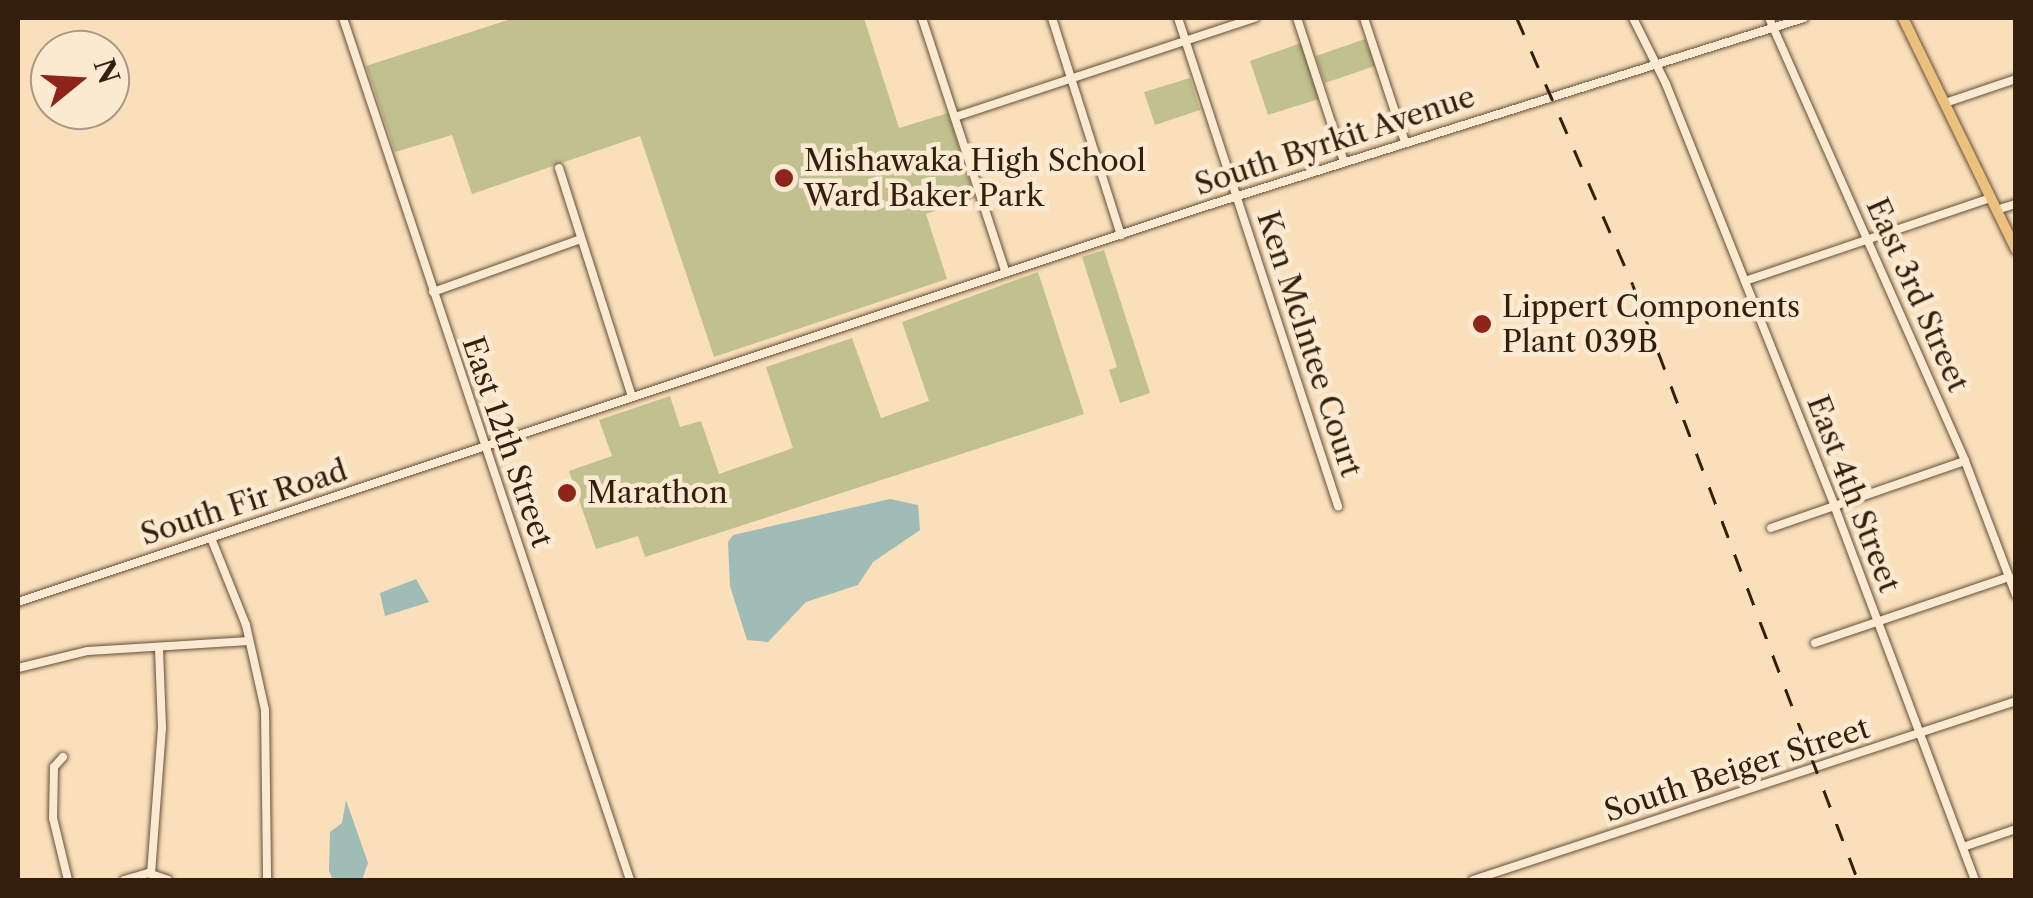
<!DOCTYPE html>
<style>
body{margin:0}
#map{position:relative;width:2033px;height:898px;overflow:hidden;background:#f9dfba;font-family:"Libre Caslon Text",serif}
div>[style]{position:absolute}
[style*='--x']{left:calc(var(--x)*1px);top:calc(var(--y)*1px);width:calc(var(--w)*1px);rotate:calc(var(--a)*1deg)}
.green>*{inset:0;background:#c0c18e}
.water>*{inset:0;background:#9fbcb6}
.roads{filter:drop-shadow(0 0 2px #654f38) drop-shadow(0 0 2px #654f38)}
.minor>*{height:8px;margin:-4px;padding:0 4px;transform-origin:4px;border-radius:4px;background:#fbead2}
.major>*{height:10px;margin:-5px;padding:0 5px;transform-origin:5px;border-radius:5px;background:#ecc07d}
.rail>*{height:2.5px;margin-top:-1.25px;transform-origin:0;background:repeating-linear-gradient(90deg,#341f0c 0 18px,transparent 0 36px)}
.dots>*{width:28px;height:28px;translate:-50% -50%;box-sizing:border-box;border:5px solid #fbead2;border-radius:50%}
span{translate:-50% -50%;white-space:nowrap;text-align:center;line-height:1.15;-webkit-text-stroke:9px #fbead2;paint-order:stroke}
.street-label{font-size:30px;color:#341f0c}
.poi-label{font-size:30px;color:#341f0c}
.left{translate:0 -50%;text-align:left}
.frame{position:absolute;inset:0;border:20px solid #341f0c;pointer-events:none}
.north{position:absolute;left:30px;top:30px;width:100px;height:100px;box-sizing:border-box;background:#fbead2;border:2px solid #ab9983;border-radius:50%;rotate:72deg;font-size:28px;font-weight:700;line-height:40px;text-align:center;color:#341f0c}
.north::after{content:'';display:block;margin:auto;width:35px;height:45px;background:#8f2418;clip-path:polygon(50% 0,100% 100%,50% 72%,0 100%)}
</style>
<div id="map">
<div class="green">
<i style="clip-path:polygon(514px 18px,864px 18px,899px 128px,948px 113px,975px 198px,926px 214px,947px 279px,714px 357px,640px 136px,472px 194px,452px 135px,395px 152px,366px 66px)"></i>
<i style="clip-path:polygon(1365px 39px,1375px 66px,1325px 83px,1316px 56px)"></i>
<i style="clip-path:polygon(1301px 43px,1319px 99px,1268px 115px,1250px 61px)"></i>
<i style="clip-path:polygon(1190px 78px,1200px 110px,1155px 125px,1144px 92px)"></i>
<i style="clip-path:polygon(1104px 250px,1150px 393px,1120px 403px,1109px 370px,1117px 367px,1082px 257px)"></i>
<i style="clip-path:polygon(1038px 272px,1084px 414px,645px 557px,638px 536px,596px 549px,569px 471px,612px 456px,599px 420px,670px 396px,680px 427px,701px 421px,719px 474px,793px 448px,766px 367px,852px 338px,881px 418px,929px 401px,902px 322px)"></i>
</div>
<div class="water">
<i style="clip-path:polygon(890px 499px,918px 505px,920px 530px,873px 562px,858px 585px,806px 602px,768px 642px,747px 640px,730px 586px,728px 542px,733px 535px)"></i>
<i style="clip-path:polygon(416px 579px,429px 602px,385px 616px,380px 593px)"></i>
<i style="clip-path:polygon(346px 800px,368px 863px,362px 880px,333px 880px,329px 871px,330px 832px,342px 823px)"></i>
</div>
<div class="roads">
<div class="minor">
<i style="--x:343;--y:18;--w:909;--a:71.58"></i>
<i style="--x:922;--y:18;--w:268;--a:71.8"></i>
<i style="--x:1052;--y:18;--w:228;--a:72.4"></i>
<i style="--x:1178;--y:18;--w:514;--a:71.85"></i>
<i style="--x:1297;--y:18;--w:151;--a:71.9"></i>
<i style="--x:1364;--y:18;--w:131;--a:71.7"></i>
<i style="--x:1633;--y:18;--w:74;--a:63.4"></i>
<i style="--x:1666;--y:84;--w:453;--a:68.2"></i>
<i style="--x:1834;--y:505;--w:401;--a:69.4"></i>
<i style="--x:1769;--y:18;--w:484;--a:66.1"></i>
<i style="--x:1965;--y:461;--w:143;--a:69.2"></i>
<i style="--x:1945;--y:103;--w:75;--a:-18.7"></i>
<i style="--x:955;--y:117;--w:316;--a:-18.3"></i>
<i style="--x:559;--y:168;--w:240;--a:72.3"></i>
<i style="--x:1996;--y:210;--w:21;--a:-17"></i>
<i style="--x:1745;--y:281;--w:259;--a:-18.7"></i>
<i style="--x:433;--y:292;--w:157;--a:-19.7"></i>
<i style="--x:1771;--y:528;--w:205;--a:-19.1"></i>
<i style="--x:211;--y:538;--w:94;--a:68.1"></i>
<i style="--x:246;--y:625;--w:87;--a:77.4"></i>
<i style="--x:265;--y:710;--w:170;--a:89.3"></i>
<i style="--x:18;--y:602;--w:1249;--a:-18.43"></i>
<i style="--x:1203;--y:207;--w:630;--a:-17.46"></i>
<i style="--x:1815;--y:643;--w:205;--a:-18.8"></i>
<i style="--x:18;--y:668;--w:72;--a:-13.7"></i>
<i style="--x:88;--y:651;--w:161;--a:-3.6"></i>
<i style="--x:63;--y:757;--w:13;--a:132"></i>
<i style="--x:54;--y:767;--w:51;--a:91.1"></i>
<i style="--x:53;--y:818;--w:64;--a:76.4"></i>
<i style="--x:1963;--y:847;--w:56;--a:-18.8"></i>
<i style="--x:151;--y:874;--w:147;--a:-85.7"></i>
<i style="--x:162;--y:727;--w:78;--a:-92.2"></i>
<i style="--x:124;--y:880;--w:25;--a:-16"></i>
<i style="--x:148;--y:873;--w:21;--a:19"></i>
<i style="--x:1473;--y:880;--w:572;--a:-18.24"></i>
</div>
<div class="major">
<i style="--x:1903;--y:18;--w:258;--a:64"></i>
</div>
</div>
<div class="rail">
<i style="--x:1517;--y:18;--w:291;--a:66.5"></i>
<i style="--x:1633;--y:285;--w:636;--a:69.29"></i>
</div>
<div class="dots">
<i style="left:784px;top:178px;background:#8f2418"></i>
<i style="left:1482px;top:324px;background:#8f2418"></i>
<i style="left:567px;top:493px;background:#8f2418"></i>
</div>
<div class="street-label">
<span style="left:1335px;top:141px;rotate:-18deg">South Byrkit Avenue</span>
<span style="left:1917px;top:295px;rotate:66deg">East 3rd Street</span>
<span style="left:1309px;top:344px;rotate:72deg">Ken McIntee Court</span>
<span style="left:507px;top:442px;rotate:71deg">East 12th Street</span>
<span style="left:1853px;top:494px;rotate:69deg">East 4th Street</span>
<span style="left:244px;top:503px;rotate:-18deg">South Fir Road</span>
<span style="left:1737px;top:770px;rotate:-18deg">South Beiger Street</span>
</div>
<div class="poi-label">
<span class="left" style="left:804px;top:178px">Mishawaka High School<br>Ward Baker Park</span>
<span class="left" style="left:1502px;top:324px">Lippert Components<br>Plant 039B</span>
<span class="left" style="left:587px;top:493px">Marathon</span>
</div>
<div class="frame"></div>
<div class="north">N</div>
</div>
